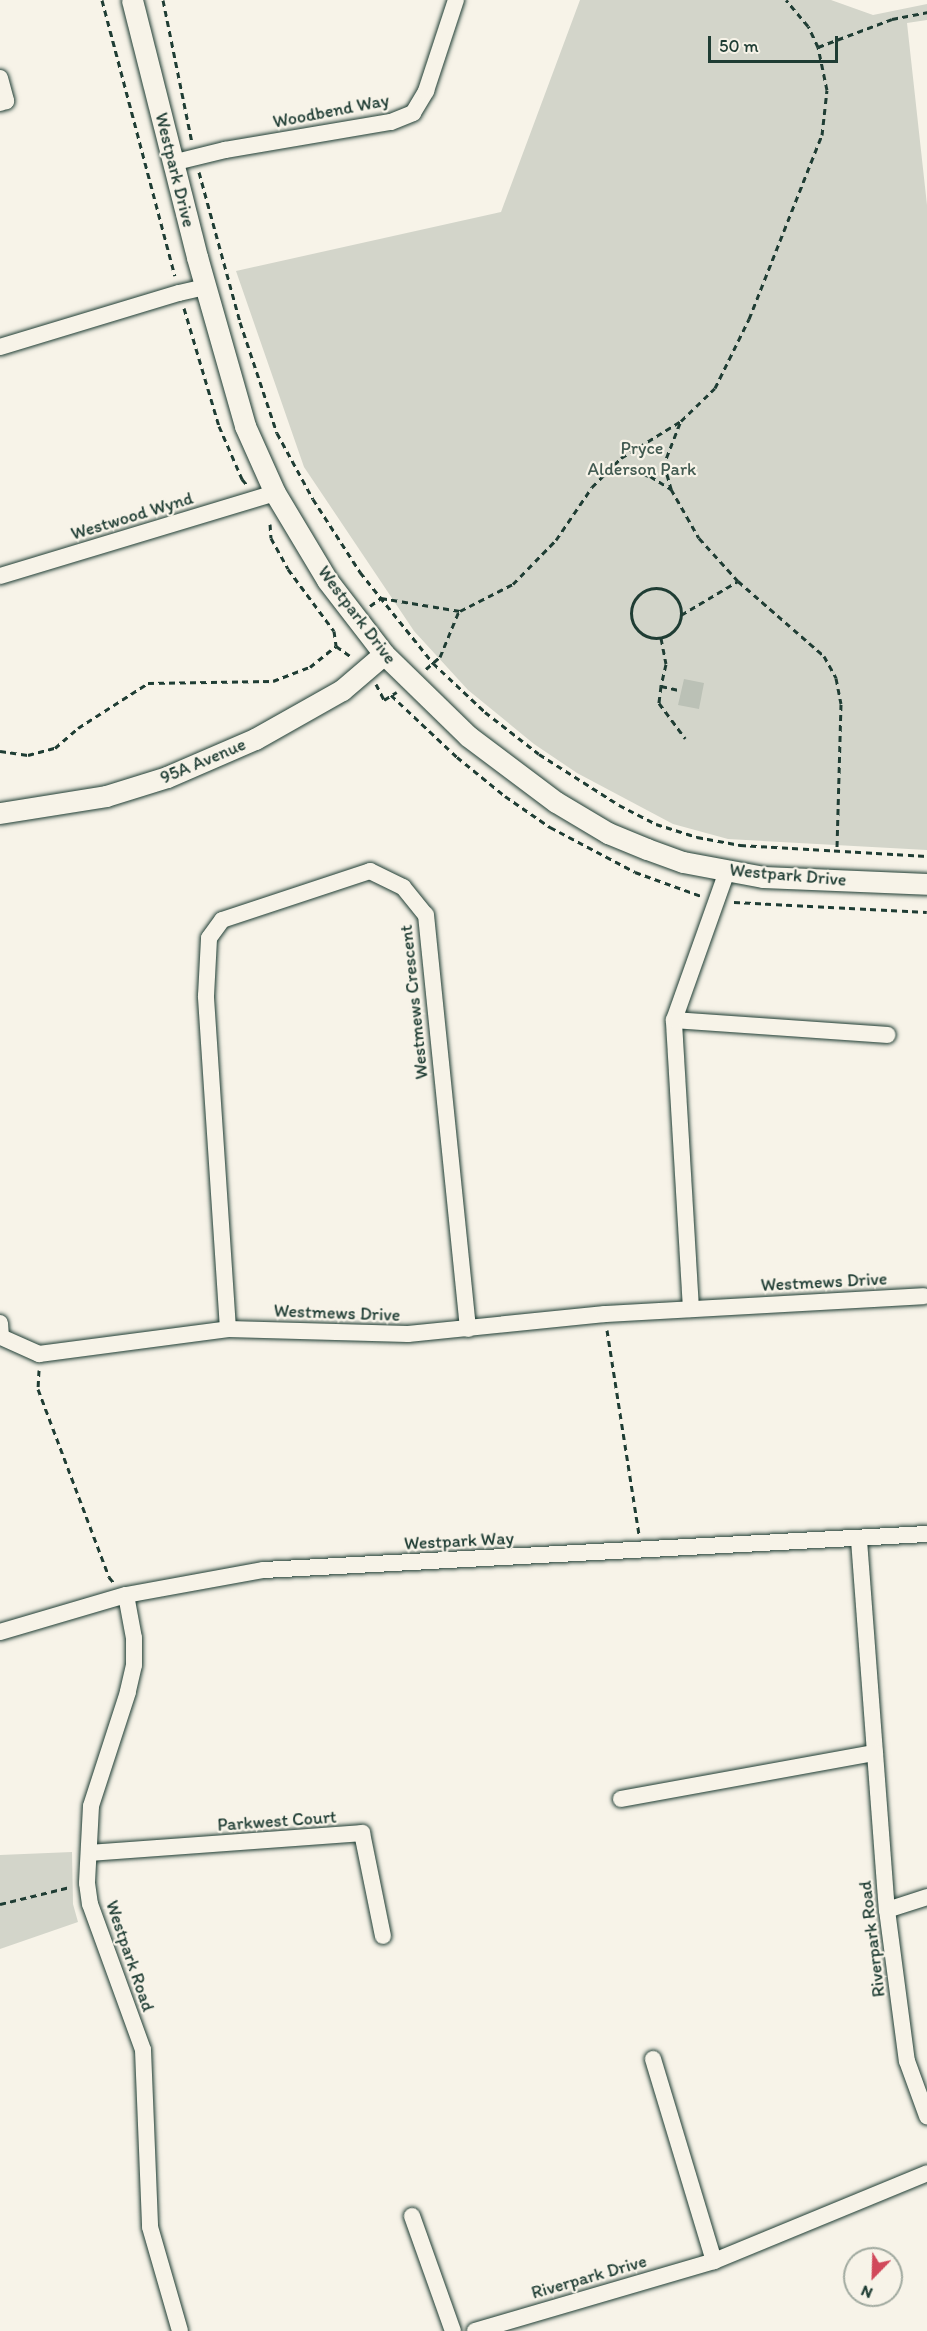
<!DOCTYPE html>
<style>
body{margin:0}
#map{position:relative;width:927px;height:2331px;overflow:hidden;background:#f7f3e8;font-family:Itim,sans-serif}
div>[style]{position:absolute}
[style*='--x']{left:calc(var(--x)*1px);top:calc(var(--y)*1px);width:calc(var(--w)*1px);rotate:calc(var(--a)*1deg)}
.green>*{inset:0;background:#d3d5ca}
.building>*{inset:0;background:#bbc1b6}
.path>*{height:3px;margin-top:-1.5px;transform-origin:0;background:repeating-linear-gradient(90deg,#1f3d34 0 6px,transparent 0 10.5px)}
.path>.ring{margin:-1.5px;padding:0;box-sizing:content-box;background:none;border:3px solid #1f3d34;border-radius:50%}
.roads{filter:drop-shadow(0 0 2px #1f3d34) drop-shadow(0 0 2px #1f3d34)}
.minor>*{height:16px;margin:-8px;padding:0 8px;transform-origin:8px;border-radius:8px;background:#f7f3e8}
.tertiary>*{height:21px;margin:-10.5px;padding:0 10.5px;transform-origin:10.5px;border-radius:10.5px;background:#f7f3e8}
span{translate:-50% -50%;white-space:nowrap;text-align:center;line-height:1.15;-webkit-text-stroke:4.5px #f7f3e8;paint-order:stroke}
.street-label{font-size:18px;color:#1f3d34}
.park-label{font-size:18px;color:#435b52}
.north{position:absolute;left:843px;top:2247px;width:60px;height:60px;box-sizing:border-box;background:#f7f3e8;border:2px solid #a1aaa0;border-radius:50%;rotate:203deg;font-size:16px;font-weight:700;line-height:24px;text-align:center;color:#1f3d34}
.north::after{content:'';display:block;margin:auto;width:21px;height:27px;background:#d1495b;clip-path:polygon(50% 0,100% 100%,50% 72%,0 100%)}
.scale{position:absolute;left:708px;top:36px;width:130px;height:27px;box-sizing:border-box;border:3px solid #1f3d34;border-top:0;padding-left:8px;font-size:18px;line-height:21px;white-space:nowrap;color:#1f3d34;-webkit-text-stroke:4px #f7f3e8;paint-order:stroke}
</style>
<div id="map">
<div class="green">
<i style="clip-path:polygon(580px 0,831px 0,873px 15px,927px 4px,927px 20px,907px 23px,927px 205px,927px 850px,728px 839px,673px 824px,577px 773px,534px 744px,468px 690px,414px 631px,304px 467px,236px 271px,501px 212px)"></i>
<i style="clip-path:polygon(72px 1852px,73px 1904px,78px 1922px,0 1949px,0 1855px)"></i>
</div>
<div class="building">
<i style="clip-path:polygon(684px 679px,704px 683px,699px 709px,678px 705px)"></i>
</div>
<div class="path">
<i style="--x:102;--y:0;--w:285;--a:75.2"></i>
<i style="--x:163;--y:0;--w:145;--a:78.5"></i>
<i style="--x:818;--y:47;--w:79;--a:-20.7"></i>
<i style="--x:892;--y:19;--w:36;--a:-11"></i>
<i style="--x:199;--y:172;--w:156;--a:74.7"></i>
<i style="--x:240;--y:322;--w:117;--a:71.6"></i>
<i style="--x:277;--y:433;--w:75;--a:61.4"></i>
<i style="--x:313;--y:499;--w:87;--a:57.2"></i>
<i style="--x:360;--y:572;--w:117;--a:51.3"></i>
<i style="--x:433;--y:663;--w:71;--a:43.3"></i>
<i style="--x:485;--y:712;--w:68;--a:37.9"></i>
<i style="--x:539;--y:754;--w:95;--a:32.5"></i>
<i style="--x:619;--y:805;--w:42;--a:27.2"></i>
<i style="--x:656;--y:824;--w:43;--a:17.6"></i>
<i style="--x:697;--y:837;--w:44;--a:10.5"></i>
<i style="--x:740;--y:845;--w:187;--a:3.4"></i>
<i style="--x:184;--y:308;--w:123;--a:73.5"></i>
<i style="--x:219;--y:426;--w:58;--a:66.5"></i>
<i style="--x:242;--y:479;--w:8;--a:50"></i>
<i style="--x:680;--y:423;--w:44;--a:111.3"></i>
<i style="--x:664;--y:464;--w:26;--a:74"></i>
<i style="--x:671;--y:489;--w:56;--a:60.3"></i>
<i style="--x:699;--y:538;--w:58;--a:47.8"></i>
<i style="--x:738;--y:581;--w:114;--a:41.1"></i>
<i style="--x:824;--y:656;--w:25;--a:61"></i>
<i style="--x:836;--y:678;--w:26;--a:79"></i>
<i style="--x:841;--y:704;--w:147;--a:91.6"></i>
<i style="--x:612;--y:466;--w:39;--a:15"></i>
<i style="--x:650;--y:476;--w:25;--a:32"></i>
<i style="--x:270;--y:524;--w:14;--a:86"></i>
<i style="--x:271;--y:538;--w:35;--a:61"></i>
<i style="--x:288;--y:569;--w:77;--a:53.4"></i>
<i style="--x:334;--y:631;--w:15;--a:82"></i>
<i class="ring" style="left:631px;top:588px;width:47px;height:47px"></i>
<i style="--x:370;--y:606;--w:14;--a:-36"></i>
<i style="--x:381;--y:598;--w:80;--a:9.3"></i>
<i style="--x:460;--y:611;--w:59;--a:-27"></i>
<i style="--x:513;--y:584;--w:62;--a:-45.7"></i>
<i style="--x:556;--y:540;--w:64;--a:-55.8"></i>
<i style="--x:592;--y:487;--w:41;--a:-45"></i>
<i style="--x:621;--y:458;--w:70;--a:-31.7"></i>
<i style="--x:681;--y:421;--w:47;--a:-44.1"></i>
<i style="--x:715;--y:388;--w:77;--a:-63.8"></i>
<i style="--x:749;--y:319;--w:198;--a:-68.4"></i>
<i style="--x:822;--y:135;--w:45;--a:-83.7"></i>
<i style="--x:827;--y:90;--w:44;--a:-101.8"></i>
<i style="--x:818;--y:47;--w:23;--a:-115"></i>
<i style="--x:808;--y:26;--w:34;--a:-130"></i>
<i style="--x:681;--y:615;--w:66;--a:-30.8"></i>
<i style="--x:661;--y:638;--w:26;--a:79"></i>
<i style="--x:666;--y:664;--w:23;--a:103"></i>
<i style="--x:661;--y:686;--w:17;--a:13"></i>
<i style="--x:336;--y:646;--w:19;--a:35"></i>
<i style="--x:426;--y:669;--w:18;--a:-41"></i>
<i style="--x:440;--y:657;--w:50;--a:-67.6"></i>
<i style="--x:376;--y:684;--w:18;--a:63"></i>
<i style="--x:384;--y:700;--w:15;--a:-32"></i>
<i style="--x:661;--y:686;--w:17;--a:97"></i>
<i style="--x:659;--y:703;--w:44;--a:53.4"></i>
<i style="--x:391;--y:695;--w:91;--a:43.2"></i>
<i style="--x:457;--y:757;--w:62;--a:39.1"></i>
<i style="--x:505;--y:796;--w:55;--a:34.6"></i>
<i style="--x:550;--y:827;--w:96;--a:27.9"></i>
<i style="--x:635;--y:872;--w:70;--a:20"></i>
<i style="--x:0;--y:751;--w:28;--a:8"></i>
<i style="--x:28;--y:755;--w:28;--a:-15"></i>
<i style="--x:55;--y:748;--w:30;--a:-41"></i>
<i style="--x:78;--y:728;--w:83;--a:-32.7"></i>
<i style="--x:148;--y:683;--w:125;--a:-0.9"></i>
<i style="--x:273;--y:681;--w:40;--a:-21"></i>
<i style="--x:310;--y:667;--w:33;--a:-39"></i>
<i style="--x:734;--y:902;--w:193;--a:3"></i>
<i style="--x:607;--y:1330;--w:206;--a:81.1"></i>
<i style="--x:39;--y:1370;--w:19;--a:93"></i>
<i style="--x:38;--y:1389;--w:201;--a:69.3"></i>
<i style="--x:109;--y:1577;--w:8;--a:50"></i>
<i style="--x:0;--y:1904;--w:72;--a:-13.7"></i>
</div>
<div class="roads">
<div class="minor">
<i style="--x:0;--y:78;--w:24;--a:75"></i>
<i style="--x:6;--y:101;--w:6;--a:162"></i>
<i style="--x:172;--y:163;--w:55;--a:-13.8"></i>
<i style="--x:225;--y:150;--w:168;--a:-9.6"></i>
<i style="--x:391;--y:122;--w:24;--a:-22"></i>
<i style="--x:413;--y:113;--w:26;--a:-59"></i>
<i style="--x:426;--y:91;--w:96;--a:-71.8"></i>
<i style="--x:0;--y:347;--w:187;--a:-16.8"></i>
<i style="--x:179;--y:293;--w:28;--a:-13"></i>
<i style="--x:0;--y:576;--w:287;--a:-16.8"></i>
<i style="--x:674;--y:1020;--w:214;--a:4"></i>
<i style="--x:691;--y:1309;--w:289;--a:-93.4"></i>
<i style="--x:674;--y:1020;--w:158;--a:-70.4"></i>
<i style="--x:0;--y:1323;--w:14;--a:86"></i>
<i style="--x:1;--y:1337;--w:42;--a:24.1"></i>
<i style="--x:39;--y:1354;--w:191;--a:-7.5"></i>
<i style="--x:228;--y:1329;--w:180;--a:1.6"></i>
<i style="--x:408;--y:1334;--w:198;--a:-5.8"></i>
<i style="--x:605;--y:1314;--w:319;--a:-3.2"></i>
<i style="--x:228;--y:1329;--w:334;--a:-93.8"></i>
<i style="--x:206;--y:996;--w:58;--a:-87"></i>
<i style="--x:209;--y:938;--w:22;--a:-54"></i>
<i style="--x:222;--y:920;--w:156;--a:-18.3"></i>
<i style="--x:370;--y:871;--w:37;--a:26"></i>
<i style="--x:403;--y:887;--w:36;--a:51"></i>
<i style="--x:426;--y:915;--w:416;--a:84.2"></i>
<i style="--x:859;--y:1540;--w:371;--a:85.7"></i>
<i style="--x:887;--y:1910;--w:152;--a:82.5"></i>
<i style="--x:907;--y:2061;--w:59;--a:70"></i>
<i style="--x:126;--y:1595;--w:44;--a:79.5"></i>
<i style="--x:134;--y:1638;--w:27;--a:90"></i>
<i style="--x:134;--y:1665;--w:28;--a:103"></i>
<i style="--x:128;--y:1692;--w:120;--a:108"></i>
<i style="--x:91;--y:1806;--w:77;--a:93"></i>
<i style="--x:87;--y:1883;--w:21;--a:82"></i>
<i style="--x:90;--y:1904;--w:155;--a:70"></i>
<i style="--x:143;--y:2050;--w:177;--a:87.7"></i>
<i style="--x:150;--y:2227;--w:108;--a:73.9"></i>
<i style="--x:0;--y:1632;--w:131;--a:-16.4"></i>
<i style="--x:126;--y:1595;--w:140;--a:-10.3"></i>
<i style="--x:264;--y:1570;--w:664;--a:-3.11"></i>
<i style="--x:621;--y:1799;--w:258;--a:-10.3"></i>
<i style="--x:90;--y:1853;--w:273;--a:-4.2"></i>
<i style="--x:362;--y:1833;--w:105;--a:78.5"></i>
<i style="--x:887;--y:1910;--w:42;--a:-18"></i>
<i style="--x:653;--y:2059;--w:211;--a:73.2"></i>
<i style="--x:412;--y:2216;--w:122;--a:70.4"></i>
<i style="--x:475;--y:2331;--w:249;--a:-16.3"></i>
<i style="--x:714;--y:2261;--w:230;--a:-22.4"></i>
</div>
<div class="tertiary">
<i style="--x:132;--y:0;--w:265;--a:75.8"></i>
<i style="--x:197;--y:257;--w:176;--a:74.1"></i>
<i style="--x:245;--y:426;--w:73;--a:65.9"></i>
<i style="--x:275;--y:493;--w:101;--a:59.1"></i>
<i style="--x:327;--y:580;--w:93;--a:52.4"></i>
<i style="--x:384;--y:654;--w:117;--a:44.3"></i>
<i style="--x:468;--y:736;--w:110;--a:36.9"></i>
<i style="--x:556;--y:802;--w:61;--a:30.8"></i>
<i style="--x:608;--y:833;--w:42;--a:22.3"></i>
<i style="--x:647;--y:849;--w:38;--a:20"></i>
<i style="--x:683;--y:862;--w:81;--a:10.6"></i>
<i style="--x:763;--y:877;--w:164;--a:2.4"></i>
<i style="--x:0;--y:813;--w:107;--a:-9.1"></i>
<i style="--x:106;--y:796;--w:64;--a:-17.3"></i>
<i style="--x:167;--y:777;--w:96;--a:-23.4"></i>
<i style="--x:255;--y:739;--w:100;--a:-29.4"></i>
<i style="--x:342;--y:690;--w:55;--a:-40.6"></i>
</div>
</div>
<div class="street-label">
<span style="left:331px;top:111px;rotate:-11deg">Woodbend Way</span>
<span style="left:175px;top:170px;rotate:76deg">Westpark Drive</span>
<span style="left:132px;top:516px;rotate:-17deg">Westwood Wynd</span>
<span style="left:357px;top:615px;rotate:53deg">Westpark Drive</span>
<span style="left:203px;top:761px;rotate:-23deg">95A Avenue</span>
<span style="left:788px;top:875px;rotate:5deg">Westpark Drive</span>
<span style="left:414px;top:1002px;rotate:-96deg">Westmews Crescent</span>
<span style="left:824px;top:1282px;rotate:-3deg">Westmews Drive</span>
<span style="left:337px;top:1313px;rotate:2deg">Westmews Drive</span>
<span style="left:459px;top:1541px;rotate:-3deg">Westpark Way</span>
<span style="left:277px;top:1821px;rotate:-4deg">Parkwest Court</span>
<span style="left:872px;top:1939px;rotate:-97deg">Riverpark Road</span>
<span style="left:130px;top:1956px;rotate:71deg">Westpark Road</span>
<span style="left:589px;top:2277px;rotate:-16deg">Riverpark Drive</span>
</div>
<div class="park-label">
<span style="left:642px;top:459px">Pryce<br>Alderson Park</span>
</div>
<div class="north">N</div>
<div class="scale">50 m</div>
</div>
